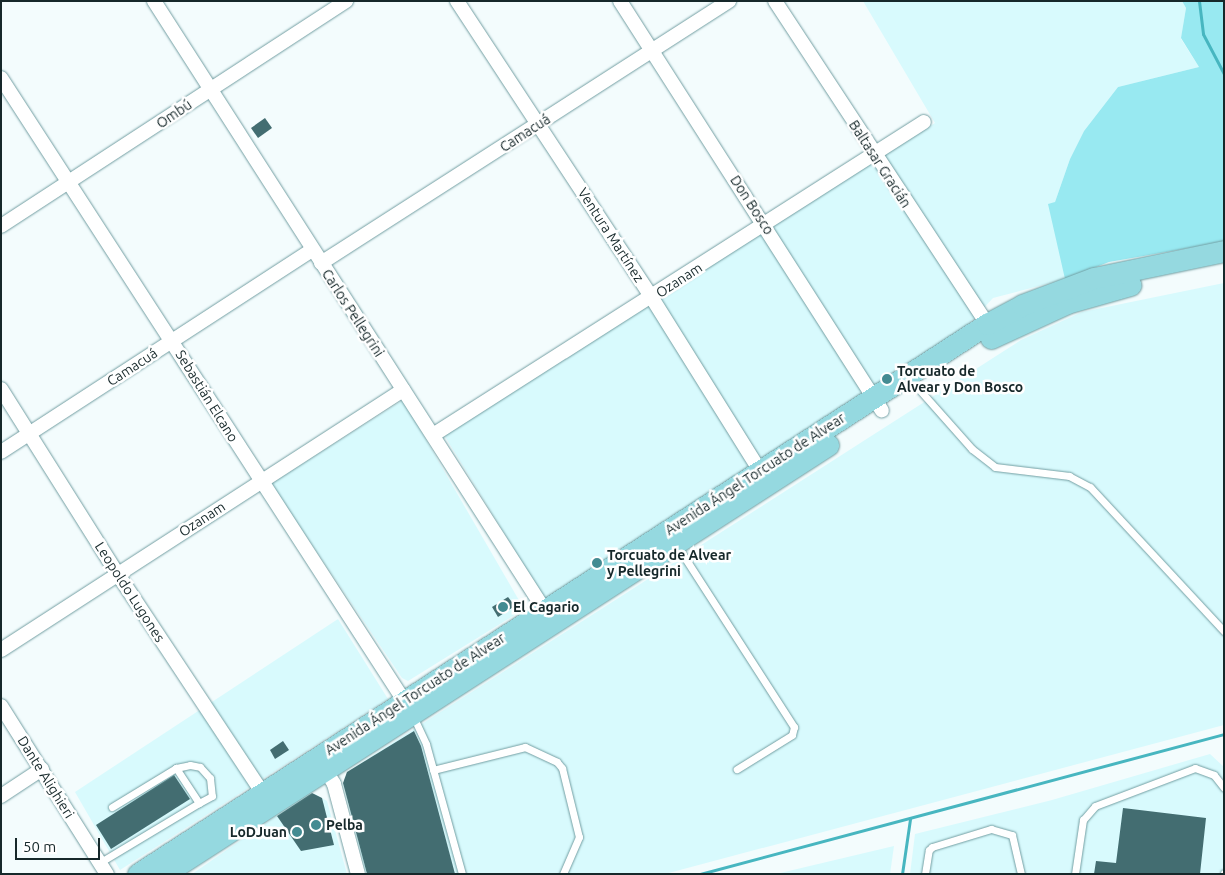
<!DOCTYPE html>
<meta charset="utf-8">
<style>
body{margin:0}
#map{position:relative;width:1225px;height:875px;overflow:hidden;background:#f3fcfd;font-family:Ubuntu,sans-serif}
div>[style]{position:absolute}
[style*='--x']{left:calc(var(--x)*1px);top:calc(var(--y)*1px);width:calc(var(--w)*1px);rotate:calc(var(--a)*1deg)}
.built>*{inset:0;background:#d8fafd}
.green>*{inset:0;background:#98e9f1}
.stream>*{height:3px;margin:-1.5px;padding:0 1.5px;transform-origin:1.5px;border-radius:1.5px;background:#47b6c0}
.building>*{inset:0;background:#436d71}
.roads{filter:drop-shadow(0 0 1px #729ea2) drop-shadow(0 0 1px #729ea2)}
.lane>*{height:7px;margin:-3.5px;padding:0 3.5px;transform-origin:3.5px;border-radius:3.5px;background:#fff}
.street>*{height:14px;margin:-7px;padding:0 7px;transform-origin:7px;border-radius:7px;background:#fff}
.primary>*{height:21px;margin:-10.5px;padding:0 10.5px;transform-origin:10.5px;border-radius:10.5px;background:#95d9e0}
.dots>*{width:14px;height:14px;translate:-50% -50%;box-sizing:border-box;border:2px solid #fff;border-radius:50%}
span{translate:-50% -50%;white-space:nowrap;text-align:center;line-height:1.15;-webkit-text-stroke:5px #fff;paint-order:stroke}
.street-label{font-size:14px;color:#16282a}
.poi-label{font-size:14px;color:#16282a;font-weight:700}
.left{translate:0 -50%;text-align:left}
.right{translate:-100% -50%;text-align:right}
.frame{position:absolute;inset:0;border:2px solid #16282a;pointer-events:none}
.scale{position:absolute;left:15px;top:838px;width:85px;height:22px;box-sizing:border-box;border:2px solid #16282a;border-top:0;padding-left:6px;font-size:15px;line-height:18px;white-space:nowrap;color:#16282a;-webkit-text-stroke:4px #fff;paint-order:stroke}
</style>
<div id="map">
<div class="built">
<i style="clip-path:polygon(863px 1px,1182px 1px,1186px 8px,1181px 39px,1199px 67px,1118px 87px,1084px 131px,1070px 159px,1055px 202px,1065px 279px,993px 298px,965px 328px,546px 601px,444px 435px,935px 123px)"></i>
<i style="clip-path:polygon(1224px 283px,1224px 725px,665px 874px,366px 874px,343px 784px,347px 772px,1021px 340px,1082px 312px)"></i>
<i style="clip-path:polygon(403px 400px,524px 609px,408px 681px,402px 678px,271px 484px)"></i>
<i style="clip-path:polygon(338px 619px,388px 699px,120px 870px,75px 792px)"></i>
<i style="clip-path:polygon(1210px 754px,1224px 767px,1224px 874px,910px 874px,915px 834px,1052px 800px)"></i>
<i style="clip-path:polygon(308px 794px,315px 794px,327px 801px,347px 874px,192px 874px)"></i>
<i style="clip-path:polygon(894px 846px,890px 874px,776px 874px)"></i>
</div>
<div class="green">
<i style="clip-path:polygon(1182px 1px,1224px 1px,1224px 242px,1109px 262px,1065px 279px,1048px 204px,1055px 202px,1070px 159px,1084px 131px,1118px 87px,1199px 67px,1181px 38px,1186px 8px)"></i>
</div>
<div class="stream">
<i style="--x:1199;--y:1;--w:33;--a:83"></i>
<i style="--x:1203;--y:34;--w:45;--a:62.3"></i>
<i style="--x:700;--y:874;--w:542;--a:-14.96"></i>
<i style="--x:902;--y:874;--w:56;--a:-81.7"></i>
</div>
<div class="building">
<i style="clip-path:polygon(265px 118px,272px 128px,258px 138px,251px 128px)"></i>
<i style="clip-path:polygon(508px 597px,515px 606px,498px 617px,492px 607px)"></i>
<i style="clip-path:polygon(414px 731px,421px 746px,455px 874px,367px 874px,343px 783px,347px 772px)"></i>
<i style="clip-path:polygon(283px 741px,289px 750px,275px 759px,270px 750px)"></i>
<i style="clip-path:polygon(174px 775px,190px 799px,111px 849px,96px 825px)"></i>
<i style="clip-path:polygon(312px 793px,322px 798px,334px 845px,301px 851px,277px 816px)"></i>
<i style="clip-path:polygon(1123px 808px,1206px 818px,1200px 874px,1094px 874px,1096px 861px,1116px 863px)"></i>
</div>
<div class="roads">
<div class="lane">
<i style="--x:917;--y:387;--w:83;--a:48.4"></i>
<i style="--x:972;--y:449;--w:29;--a:38"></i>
<i style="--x:995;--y:467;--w:75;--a:6.9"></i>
<i style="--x:1069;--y:476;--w:24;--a:28"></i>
<i style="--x:1090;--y:487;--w:197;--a:47.1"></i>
<i style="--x:676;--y:544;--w:218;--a:57.2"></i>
<i style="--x:794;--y:727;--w:8;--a:104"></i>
<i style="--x:792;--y:735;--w:65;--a:148.3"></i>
<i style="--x:413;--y:716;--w:31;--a:65"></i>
<i style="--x:426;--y:744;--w:135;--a:74.5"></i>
<i style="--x:176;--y:768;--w:14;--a:-12"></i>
<i style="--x:190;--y:765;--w:10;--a:11"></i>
<i style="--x:200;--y:767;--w:15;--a:48"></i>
<i style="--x:210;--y:778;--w:18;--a:84"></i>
<i style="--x:212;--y:796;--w:15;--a:152"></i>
<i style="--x:433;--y:770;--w:95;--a:-14"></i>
<i style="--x:525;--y:747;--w:35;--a:25"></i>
<i style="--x:557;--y:762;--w:8;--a:50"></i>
<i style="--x:562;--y:768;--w:71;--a:76.2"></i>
<i style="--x:579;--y:837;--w:40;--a:113.4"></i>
<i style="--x:99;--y:863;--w:117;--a:-31"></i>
<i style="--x:199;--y:803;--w:42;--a:-123.3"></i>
<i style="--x:176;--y:768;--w:75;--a:148.6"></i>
<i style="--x:925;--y:874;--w:24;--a:-81"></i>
<i style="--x:929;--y:850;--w:4;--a:-45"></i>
<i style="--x:932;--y:847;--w:62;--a:-17"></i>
<i style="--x:991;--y:829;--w:22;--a:16"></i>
<i style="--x:1012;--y:835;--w:40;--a:77"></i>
<i style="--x:1075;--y:874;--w:55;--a:-81.6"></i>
<i style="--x:1083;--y:820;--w:18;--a:-49"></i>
<i style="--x:1095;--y:806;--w:107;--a:-20.8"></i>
<i style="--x:1195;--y:768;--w:20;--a:20"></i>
<i style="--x:1214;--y:775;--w:16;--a:52"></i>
<i style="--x:1224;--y:874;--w:1;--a:-90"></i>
</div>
<div class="street">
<i style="--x:154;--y:1;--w:732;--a:57.33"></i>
<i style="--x:457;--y:1;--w:355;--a:56.7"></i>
<i style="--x:652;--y:298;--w:204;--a:58"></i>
<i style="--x:620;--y:1;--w:486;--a:57.4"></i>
<i style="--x:775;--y:1;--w:386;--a:56.7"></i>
<i style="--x:1;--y:78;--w:749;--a:57.09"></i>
<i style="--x:1;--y:226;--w:412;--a:-33.1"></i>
<i style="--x:321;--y:263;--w:485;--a:-32.7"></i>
<i style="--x:1;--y:389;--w:218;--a:57.8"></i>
<i style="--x:117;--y:573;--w:263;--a:56.5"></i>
<i style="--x:433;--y:435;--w:582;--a:-32.52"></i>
<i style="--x:1;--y:452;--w:371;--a:-33"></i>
<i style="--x:1;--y:650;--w:479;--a:-32.9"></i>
<i style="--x:1;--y:706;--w:199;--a:57.8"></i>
<i style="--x:326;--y:771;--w:15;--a:58"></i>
<i style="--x:334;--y:784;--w:93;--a:75.1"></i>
<i style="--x:1;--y:796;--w:49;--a:-33.4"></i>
</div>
<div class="primary">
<i style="--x:991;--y:338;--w:84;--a:-24.7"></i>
<i style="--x:1067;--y:303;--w:66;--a:-15.9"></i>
<i style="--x:167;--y:872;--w:787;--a:-32.86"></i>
<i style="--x:138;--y:874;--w:1012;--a:-32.94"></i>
<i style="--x:987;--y:324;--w:40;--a:-28"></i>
<i style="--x:1022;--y:305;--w:77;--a:-20.6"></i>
<i style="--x:1094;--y:278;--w:133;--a:-11.7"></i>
</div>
</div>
<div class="dots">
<i style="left:887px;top:379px;background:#438b92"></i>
<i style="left:597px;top:563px;background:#438b92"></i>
<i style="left:503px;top:607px;background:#438b92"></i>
<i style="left:316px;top:825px;background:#438b92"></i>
<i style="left:297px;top:832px;background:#438b92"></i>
</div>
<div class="street-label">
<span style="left:174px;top:114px;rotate:-34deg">Ombú</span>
<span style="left:525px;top:133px;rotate:-33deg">Camacuá</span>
<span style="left:880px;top:164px;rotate:57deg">Baltasar Gracián</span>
<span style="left:752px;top:205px;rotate:57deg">Don Bosco</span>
<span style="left:611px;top:235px;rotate:57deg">Ventura Martínez</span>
<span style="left:679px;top:280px;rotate:-33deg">Ozanam</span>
<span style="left:353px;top:313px;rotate:57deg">Carlos Pellegrini</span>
<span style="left:132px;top:367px;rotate:-33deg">Camacuá</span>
<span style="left:207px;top:396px;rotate:58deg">Sebastián Elcano</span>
<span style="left:755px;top:474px;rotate:-33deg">Avenida Ángel Torcuato de Alvear</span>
<span style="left:202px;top:519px;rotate:-33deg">Ozanam</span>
<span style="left:130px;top:592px;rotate:57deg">Leopoldo Lugones</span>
<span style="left:415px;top:694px;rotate:-33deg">Avenida Ángel Torcuato de Alvear</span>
<span style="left:46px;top:777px;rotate:58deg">Dante Alighieri</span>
</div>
<div class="poi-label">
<span class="left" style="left:897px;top:379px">Torcuato de<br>Alvear y Don Bosco</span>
<span class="left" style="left:607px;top:563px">Torcuato de Alvear<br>y Pellegrini</span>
<span class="left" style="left:513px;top:607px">El Cagario</span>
<span class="left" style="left:326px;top:825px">Pelba</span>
<span class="right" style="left:287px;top:832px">LoDJuan</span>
</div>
<div class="frame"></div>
<div class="scale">50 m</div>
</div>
